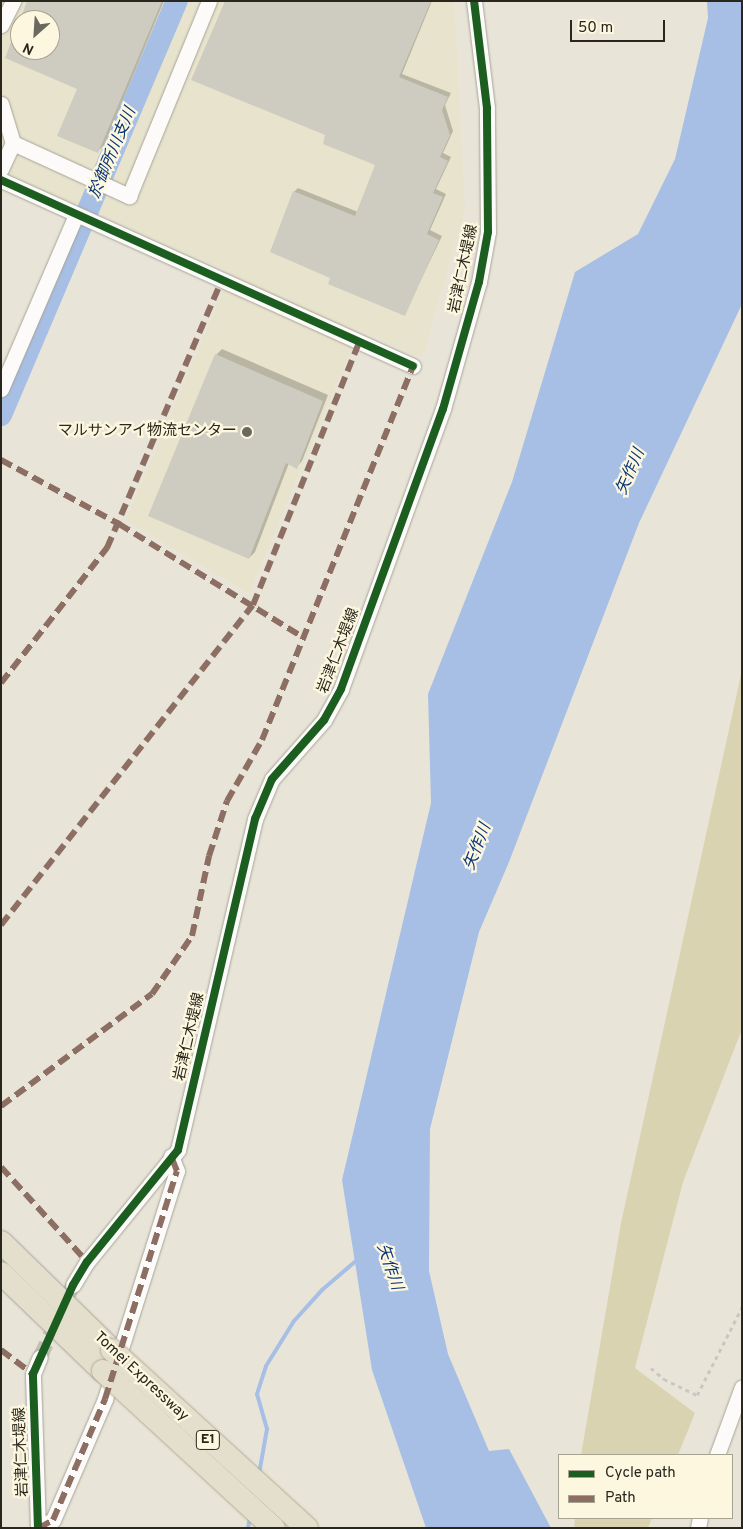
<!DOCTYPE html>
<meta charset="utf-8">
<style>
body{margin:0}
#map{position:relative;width:743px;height:1529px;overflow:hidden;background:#e8e5d8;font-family:Overpass,"Noto Sans JP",sans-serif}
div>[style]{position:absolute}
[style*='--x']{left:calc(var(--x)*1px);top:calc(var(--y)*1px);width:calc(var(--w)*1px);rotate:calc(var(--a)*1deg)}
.built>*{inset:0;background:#e8e3cc}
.green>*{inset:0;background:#dad3b2}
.water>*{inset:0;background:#a7bfe4}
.shadow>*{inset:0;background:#0003}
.stream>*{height:4px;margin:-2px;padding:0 2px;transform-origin:2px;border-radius:2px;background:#a7bfe4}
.river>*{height:22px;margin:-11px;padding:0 11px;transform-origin:11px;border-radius:11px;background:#a7bfe4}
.building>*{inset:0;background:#ceccc1}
.minor-tunnel>*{height:15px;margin-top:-7.5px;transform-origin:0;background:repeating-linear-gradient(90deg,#c2bfb3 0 15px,transparent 0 23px)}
.path>*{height:2.5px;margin-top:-1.25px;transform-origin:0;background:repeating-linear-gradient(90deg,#c8c7c3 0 4px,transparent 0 8px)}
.roads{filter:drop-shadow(0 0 1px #a6a499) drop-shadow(0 0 1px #a6a499)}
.minor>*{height:15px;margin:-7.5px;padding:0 7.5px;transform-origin:7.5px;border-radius:7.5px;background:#fcfbf9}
.highway>*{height:22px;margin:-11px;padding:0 11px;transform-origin:11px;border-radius:11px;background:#e4dfcc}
.bridges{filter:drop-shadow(0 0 1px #b2ac94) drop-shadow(0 0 1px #b2ac94)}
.highway-bridge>*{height:22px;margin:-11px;padding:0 11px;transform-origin:11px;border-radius:11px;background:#e4dfcc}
.quiet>*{height:6px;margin-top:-3px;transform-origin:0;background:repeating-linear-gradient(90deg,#8d6e63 0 12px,transparent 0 18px)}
.cycleway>*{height:8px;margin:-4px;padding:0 4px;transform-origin:4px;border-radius:4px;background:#1b5e20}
.dots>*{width:14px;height:14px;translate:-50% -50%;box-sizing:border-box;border:2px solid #fcf7de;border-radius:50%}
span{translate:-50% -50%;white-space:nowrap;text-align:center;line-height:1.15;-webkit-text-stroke:4.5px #fcf7de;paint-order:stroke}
.shield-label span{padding:1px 4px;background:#fcf7de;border:1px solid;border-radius:4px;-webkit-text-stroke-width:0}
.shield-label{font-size:14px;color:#28261d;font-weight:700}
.street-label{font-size:15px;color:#28261d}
.poi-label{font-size:15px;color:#28261d}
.right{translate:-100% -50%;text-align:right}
.water-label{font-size:16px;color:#093577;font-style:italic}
.frame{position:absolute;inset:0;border:2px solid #28261d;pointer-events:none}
.legend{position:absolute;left:558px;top:1454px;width:175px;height:65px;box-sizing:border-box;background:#fcf7de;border:1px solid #a7a391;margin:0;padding:6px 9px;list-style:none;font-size:15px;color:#28261d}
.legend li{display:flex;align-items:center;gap:10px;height:25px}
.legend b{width:25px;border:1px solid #a7a391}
.north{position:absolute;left:10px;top:10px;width:50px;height:50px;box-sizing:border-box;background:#fcf7de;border:1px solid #a7a391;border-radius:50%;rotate:206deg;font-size:14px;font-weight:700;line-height:20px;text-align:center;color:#28261d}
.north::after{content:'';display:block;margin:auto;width:18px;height:22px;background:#6b695e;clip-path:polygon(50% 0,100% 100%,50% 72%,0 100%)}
.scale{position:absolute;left:570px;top:20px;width:95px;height:22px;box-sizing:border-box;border:2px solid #28261d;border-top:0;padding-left:6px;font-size:15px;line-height:18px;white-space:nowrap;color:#28261d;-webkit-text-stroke:4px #fcf7de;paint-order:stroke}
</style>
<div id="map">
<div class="built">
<i style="clip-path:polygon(evenodd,1px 1px,454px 1px,465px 210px,422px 358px,359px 330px,249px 593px,126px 520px,231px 273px,1px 171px,1px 1px,20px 20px,50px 20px,50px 50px,20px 50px,20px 20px)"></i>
</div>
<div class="green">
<i style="clip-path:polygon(742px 670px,742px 1029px,683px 1182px,635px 1368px,695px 1413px,678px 1455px,581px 1455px,621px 1223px)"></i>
<i style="clip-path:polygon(575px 1518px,652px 1518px,648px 1528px,574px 1528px)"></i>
</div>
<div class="water">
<i style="clip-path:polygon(707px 1px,742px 1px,742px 304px,639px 523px,509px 862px,479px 932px,430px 1129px,429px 1271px,448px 1354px,489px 1451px,509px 1449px,551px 1528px,426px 1528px,372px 1370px,342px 1180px,431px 803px,428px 694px,512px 482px,575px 272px,638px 234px,675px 159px,708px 18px)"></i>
</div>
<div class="shadow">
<i style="clip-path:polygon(28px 1px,164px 1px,104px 146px,98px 151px,79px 88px,6px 57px,20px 23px,20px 50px,50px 50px,50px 20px,21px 20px)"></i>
<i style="clip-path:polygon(226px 1px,432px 1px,402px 74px,451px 93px,445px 105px,453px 131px,443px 153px,451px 157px,436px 189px,446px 194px,430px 230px,442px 236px,404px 315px,332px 278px,294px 192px,298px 188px,358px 212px,377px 164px,327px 134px)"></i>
<i style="clip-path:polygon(222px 349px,328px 395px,302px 461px,296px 467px,289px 463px,255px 552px,249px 558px,216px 355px)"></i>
</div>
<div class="stream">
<i style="--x:259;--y:1474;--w:46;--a:-79.9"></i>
<i style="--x:267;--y:1429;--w:36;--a:-106"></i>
<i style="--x:257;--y:1394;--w:29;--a:-72"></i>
<i style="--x:266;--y:1366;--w:53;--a:-58.1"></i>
<i style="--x:294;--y:1321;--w:42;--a:-47.9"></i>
<i style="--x:322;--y:1290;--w:46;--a:-40.6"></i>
<i style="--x:248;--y:1528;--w:10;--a:-79"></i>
</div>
<div class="river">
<i style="--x:1;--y:415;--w:450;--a:-67"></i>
</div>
<div class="building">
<i style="clip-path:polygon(27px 1px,162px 1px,98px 153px,57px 136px,77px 89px,5px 58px,19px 21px,20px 50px,50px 50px,50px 20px,20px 20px)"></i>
<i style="clip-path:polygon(225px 1px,431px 1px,399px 77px,448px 97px,442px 110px,450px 135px,440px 157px,448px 161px,433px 193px,443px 197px,427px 234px,439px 240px,405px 316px,328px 284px,330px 278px,270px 252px,293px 191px,355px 216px,375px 165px,323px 144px,325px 135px,191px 80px)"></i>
<i style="clip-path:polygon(215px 354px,323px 401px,297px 469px,286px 463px,249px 559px,148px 516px)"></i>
</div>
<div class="minor-tunnel">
<i style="--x:40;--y:1357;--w:79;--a:-65.4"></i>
</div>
<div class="path">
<i style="--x:651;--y:1368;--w:17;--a:40"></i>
<i style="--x:664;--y:1379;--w:37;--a:26"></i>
<i style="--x:697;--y:1395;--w:99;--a:-62.9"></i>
</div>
<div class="roads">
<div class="minor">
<i style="--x:1;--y:25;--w:27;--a:-63"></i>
<i style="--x:1;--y:104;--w:41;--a:72.9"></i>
<i style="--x:13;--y:143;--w:29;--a:115"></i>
<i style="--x:13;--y:143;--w:128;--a:24.6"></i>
<i style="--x:129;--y:196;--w:211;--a:-67.7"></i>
<i style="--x:1;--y:180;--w:452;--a:24.3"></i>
<i style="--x:1;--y:389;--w:189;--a:-66.7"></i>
<i style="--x:73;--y:1285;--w:27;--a:-59"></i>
<i style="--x:87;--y:1262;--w:144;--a:-50.9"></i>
<i style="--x:178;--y:1150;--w:340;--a:-76.9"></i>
<i style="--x:255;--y:819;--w:43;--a:-67"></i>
<i style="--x:272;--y:779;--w:79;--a:-48.6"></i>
<i style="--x:324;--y:720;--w:35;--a:-61"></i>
<i style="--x:341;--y:689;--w:298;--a:-70"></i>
<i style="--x:443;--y:409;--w:132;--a:-74.2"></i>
<i style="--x:479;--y:282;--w:51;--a:-79.8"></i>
<i style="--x:488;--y:232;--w:124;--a:-90.5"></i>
<i style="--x:487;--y:108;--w:108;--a:-96.9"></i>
<i style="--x:717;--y:1455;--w:72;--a:-69.8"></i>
<i style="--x:38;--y:1528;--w:154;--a:-91.9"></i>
<i style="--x:33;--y:1374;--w:18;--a:-68"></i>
<i style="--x:39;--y:1528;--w:16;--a:-30"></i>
<i style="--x:53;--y:1520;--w:132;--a:-66.7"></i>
<i style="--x:105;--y:1399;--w:239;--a:-72.5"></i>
<i style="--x:177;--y:1171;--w:16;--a:-112"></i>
<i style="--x:698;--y:1528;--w:10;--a:-79"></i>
</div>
<div class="highway">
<i style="--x:1;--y:1242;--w:155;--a:44.2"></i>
<i style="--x:1;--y:1273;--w:141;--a:43.9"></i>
</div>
</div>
<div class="bridges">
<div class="highway-bridge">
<i style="--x:112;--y:1350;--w:264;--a:42.4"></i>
<i style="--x:103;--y:1371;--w:232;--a:42.6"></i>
</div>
</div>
<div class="quiet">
<i style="--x:1;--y:460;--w:134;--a:28.5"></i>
<i style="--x:119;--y:524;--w:216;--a:31.6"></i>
<i style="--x:1;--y:683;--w:172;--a:-51.9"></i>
<i style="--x:107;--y:548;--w:292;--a:-66.8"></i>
<i style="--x:1;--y:925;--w:407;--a:-51.8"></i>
<i style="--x:253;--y:605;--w:286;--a:-68"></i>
<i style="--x:1;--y:1106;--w:188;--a:-36.6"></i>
<i style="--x:152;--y:994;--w:70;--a:-55.4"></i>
<i style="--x:192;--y:936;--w:82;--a:-78"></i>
<i style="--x:209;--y:856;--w:58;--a:-71.9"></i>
<i style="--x:227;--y:801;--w:70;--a:-60.2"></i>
<i style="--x:262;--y:740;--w:403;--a:-68"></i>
<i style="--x:1;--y:1167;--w:128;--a:47.8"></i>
<i style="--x:1;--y:1350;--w:40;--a:37"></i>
<i style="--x:39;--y:1528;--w:16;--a:-30"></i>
<i style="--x:53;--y:1520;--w:132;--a:-66.7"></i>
<i style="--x:105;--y:1399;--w:239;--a:-72.5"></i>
<i style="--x:177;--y:1171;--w:16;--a:-112"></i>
</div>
<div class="cycleway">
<i style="--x:1;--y:180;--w:452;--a:24.3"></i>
<i style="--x:38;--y:1528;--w:154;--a:-91.9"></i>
<i style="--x:33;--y:1374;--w:98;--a:-65.8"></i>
<i style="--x:73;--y:1285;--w:27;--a:-59"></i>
<i style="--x:87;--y:1262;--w:144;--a:-50.9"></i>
<i style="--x:178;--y:1150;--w:340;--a:-76.9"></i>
<i style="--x:255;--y:819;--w:43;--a:-67"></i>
<i style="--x:272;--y:779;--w:79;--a:-48.6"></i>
<i style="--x:324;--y:720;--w:35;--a:-61"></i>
<i style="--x:341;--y:689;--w:298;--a:-70"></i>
<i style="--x:443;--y:409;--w:132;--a:-74.2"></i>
<i style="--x:479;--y:282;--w:51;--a:-79.8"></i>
<i style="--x:488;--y:232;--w:124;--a:-90.5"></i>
<i style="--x:487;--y:108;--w:108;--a:-96.9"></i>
</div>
<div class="dots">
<i style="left:247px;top:432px;background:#6b695e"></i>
</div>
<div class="shield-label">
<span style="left:208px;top:1440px">E1</span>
</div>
<div class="street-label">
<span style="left:464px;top:269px;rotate:-78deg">岩津仁木堤線</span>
<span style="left:339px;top:651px;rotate:-69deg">岩津仁木堤線</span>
<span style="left:190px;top:1037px;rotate:-77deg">岩津仁木堤線</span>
<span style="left:141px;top:1377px;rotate:43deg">Tomei Expressway</span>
<span style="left:22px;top:1452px;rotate:-92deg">岩津仁木堤線</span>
</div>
<div class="poi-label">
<span class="right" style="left:237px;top:432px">マルサンアイ物流センター</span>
</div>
<div class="water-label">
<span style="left:113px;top:153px;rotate:-67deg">於御所川支川</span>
<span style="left:631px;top:472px;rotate:-67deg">矢作川</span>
<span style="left:478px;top:847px;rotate:-69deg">矢作川</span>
<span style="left:389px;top:1267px;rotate:71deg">矢作川</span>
</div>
<div class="frame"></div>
<ul class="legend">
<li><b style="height:6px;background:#1b5e20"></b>Cycle path</li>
<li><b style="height:6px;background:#8d6e63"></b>Path</li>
</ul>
<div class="north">N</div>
<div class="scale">50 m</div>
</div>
